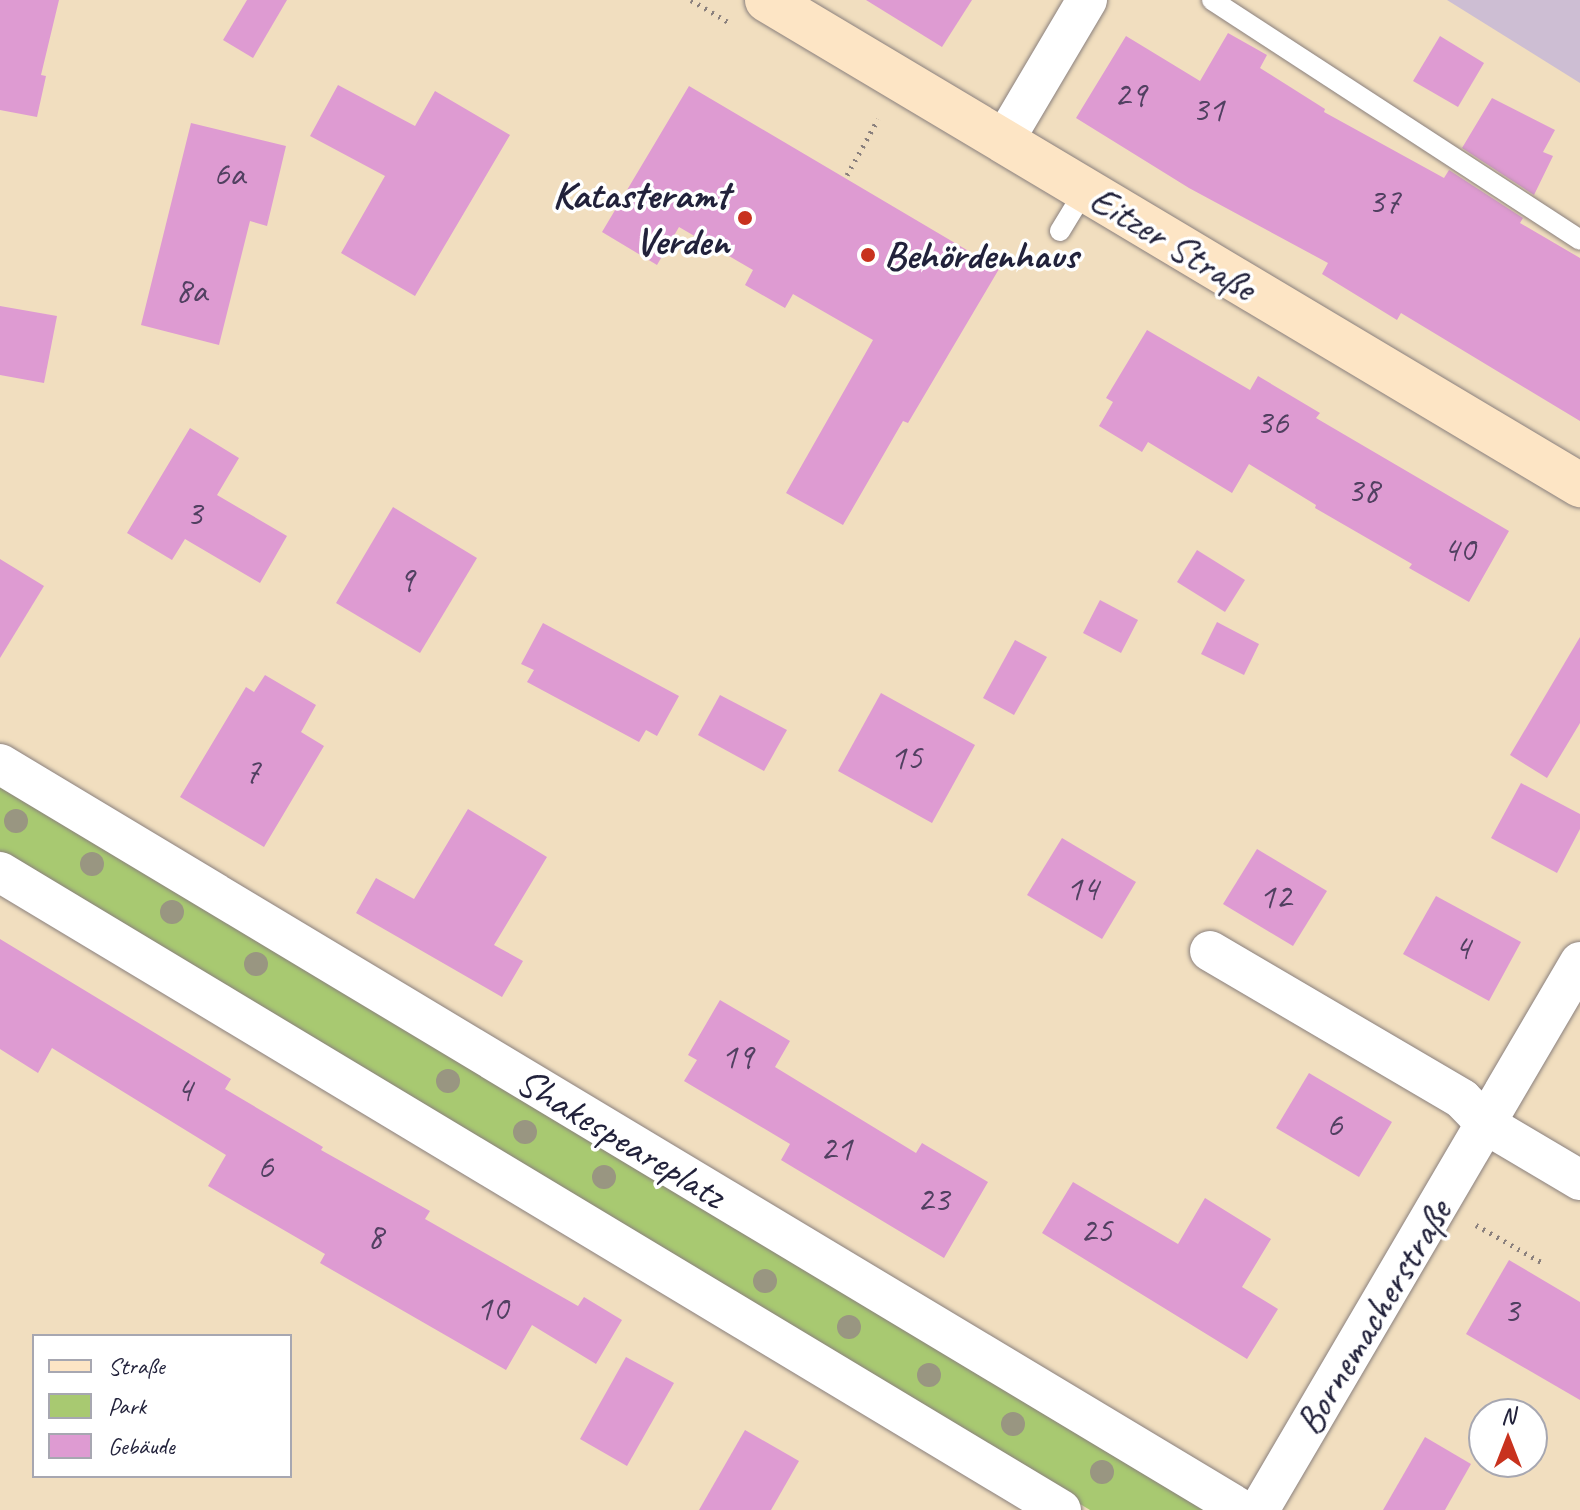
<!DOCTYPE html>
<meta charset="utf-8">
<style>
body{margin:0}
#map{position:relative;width:1580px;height:1510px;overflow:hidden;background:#f1debf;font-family:Caveat,sans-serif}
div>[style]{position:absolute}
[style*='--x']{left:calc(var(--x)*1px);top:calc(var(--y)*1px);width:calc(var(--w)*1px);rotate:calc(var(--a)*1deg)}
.industrial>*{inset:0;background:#cdbed3}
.green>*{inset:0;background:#a8c971}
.building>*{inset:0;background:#de9bd2}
.path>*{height:5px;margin-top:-2.5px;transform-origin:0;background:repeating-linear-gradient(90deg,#8a807d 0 2px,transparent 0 8px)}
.roads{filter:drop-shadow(0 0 2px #8a807d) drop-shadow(0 0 2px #8a807d)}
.service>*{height:20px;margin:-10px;padding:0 10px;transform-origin:10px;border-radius:10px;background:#fff}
.minor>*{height:40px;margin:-20px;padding:0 20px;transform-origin:20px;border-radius:20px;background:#fff}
.secondary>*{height:44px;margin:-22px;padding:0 22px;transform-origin:22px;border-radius:22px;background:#fde5c5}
.trees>*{width:24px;height:24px;margin:-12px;border-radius:50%;background:#999681}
.dots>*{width:22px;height:22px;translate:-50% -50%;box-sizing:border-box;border:4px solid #fff;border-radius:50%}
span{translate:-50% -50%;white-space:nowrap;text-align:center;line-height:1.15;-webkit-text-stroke:7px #fff;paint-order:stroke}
.number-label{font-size:36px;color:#514061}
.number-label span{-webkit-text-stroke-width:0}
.poi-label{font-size:40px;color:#22223b;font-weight:700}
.right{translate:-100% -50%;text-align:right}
.left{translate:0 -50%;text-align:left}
.street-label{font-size:40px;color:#22223b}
.legend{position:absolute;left:32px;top:1334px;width:260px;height:144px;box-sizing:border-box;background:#fff;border:2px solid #a7a7b1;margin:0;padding:10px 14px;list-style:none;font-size:24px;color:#22223b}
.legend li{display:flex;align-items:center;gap:16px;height:40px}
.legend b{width:40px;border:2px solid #a7a7b1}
.north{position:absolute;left:1468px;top:1398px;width:80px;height:80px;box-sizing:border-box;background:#fff;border:2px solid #a7a7b1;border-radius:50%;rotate:0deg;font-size:22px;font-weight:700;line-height:32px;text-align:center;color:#22223b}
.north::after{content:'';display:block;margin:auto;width:28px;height:36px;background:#c8321e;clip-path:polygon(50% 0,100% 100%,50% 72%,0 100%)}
</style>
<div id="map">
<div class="industrial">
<i style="clip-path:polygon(1447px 0,1580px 0,1580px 83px)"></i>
</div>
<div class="green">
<i style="clip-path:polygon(0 780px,1214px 1510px,1090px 1510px,0 851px)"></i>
</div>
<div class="building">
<i style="clip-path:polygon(0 0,59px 0,41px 75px,46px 76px,37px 117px,0 110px)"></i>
<i style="clip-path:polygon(247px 0,287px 0,253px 58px,223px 40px)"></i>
<i style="clip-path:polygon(866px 0,972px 0,942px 47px)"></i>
<i style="clip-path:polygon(1228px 33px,1267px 55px,1260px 68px,1325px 109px,1324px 112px,1444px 178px,1449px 170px,1523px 218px,1520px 223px,1580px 258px,1580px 421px,1401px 313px,1397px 320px,1322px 274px,1328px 263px,1189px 188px,1076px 118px,1126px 36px,1200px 81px)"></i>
<i style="clip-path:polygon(1440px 36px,1484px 63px,1458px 107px,1413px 81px)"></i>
<i style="clip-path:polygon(338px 85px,415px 126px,435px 91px,510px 135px,415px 296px,341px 253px,385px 176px,310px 136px)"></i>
<i style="clip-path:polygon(689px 86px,999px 269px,908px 423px,903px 421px,843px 525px,786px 493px,873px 340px,793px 294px,785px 308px,745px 285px,753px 270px,679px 227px,657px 265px,602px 232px)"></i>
<i style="clip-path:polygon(1492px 98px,1555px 130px,1543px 152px,1553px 156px,1534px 195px,1462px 148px)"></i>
<i style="clip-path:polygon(191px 123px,286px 146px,267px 226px,250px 221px,219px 345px,141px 325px)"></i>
<i style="clip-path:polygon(0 306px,57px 316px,44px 383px,0 375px)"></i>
<i style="clip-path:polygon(1147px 330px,1250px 390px,1258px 376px,1320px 413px,1316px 418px,1509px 531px,1469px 602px,1409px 568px,1412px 564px,1315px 508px,1316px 505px,1249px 464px,1232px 493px,1148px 442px,1142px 452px,1099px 426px,1113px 402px,1106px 398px)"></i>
<i style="clip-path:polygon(190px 428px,239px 458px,217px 495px,287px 536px,260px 583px,185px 539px,172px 560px,127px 533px)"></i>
<i style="clip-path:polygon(393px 507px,477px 558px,420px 653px,336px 603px)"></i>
<i style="clip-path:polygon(1197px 550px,1245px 580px,1225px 612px,1177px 582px)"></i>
<i style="clip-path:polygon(0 559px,44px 586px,0 658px)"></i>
<i style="clip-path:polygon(1100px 600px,1138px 620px,1121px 653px,1083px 633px)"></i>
<i style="clip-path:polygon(1217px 622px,1259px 644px,1244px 675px,1201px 654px)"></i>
<i style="clip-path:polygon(543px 623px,679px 696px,657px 736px,646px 730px,639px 742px,527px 682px,534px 670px,521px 664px)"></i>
<i style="clip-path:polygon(1580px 637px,1580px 723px,1547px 778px,1510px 755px)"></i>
<i style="clip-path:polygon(1015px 640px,1047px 657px,1014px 715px,983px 698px)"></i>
<i style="clip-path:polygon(265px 675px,316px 705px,301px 732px,324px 746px,264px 847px,180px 797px,246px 687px,254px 692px)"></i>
<i style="clip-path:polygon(881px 693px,975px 745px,932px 823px,838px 771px)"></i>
<i style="clip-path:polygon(720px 695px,787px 730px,764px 771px,698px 735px)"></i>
<i style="clip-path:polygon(1521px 783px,1580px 814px,1580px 829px,1557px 873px,1491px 838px)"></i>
<i style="clip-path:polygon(468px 809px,547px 857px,494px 945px,523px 961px,502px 997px,356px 913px,376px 878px,414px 899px)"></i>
<i style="clip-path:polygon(1062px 838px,1136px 882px,1102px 939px,1027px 895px)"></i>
<i style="clip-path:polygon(1257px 849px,1327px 891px,1293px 946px,1223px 904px)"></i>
<i style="clip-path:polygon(1436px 896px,1521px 942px,1489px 1001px,1403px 954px)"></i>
<i style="clip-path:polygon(0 939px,231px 1079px,225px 1089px,323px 1147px,321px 1150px,430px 1211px,425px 1219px,578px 1306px,584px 1297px,622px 1320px,596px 1364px,532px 1325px,506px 1370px,320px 1263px,325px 1254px,208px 1186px,226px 1155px,52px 1048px,38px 1073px,0 1049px)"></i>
<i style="clip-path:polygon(720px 1000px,790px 1041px,775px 1067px,916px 1153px,922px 1143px,988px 1182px,944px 1258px,781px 1160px,790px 1144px,684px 1081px,697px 1060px,688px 1055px)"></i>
<i style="clip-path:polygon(1309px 1073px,1392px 1122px,1359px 1177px,1276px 1128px)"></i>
<i style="clip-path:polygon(1073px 1182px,1178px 1244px,1205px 1198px,1271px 1239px,1242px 1287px,1278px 1309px,1247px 1359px,1042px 1233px)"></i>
<i style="clip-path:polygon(1509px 1260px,1580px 1302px,1580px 1400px,1466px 1334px)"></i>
<i style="clip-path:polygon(626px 1357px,674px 1383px,627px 1466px,580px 1439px)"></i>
<i style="clip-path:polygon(745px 1430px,799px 1461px,771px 1510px,699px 1510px)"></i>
<i style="clip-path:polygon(1425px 1437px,1471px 1464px,1445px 1510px,1383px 1510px)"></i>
</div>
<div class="path">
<i style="--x:691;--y:0;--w:43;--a:30.7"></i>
<i style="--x:847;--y:175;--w:64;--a:-61"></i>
<i style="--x:1476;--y:1225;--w:75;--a:29.6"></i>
</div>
<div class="roads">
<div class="service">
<i style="--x:1212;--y:0;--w:439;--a:33.1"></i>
<i style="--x:1060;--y:231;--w:48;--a:-58.6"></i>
</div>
<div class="minor">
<i style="--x:1003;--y:142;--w:165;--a:-59.4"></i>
<i style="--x:0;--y:764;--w:1449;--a:30.99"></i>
<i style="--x:0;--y:872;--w:1238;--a:31.02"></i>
<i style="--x:1210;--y:951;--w:292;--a:30.4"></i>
<i style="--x:1462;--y:1099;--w:36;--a:46"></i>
<i style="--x:1487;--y:1125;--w:108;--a:30.6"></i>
<i style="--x:1259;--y:1510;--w:635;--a:-59.64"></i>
</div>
<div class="secondary">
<i style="--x:767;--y:0;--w:947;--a:30.82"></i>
</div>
</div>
<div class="trees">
<i style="left:16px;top:821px"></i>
<i style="left:92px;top:864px"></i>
<i style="left:172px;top:912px"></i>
<i style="left:256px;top:964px"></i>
<i style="left:448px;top:1081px"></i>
<i style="left:525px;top:1132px"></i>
<i style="left:604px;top:1177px"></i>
<i style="left:765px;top:1281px"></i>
<i style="left:849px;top:1327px"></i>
<i style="left:929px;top:1375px"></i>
<i style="left:1013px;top:1424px"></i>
<i style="left:1102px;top:1472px"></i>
</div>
<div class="dots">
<i style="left:745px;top:218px;background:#c8321e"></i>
<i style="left:868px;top:255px;background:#c8321e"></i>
</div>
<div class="number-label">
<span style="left:1130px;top:95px">29</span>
<span style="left:1208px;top:110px">31</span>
<span style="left:229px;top:174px">6a</span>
<span style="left:1384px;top:202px">37</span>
<span style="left:191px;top:291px">8a</span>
<span style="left:1272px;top:423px">36</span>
<span style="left:1363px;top:491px">38</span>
<span style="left:194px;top:514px">3</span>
<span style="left:1459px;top:550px">40</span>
<span style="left:406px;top:580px">9</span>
<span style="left:906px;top:758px">15</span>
<span style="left:252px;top:772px">7</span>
<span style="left:1082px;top:889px">14</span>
<span style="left:1275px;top:897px">12</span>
<span style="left:1462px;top:948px">4</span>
<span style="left:737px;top:1057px">19</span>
<span style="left:184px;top:1090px">4</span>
<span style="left:1334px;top:1125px">6</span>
<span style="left:836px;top:1149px">21</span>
<span style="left:265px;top:1167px">6</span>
<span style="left:933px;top:1200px">23</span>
<span style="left:1096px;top:1231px">25</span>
<span style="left:375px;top:1237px">8</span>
<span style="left:492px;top:1309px">10</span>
<span style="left:1511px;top:1311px">3</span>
</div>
<div class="poi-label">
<span class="right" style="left:729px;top:218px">Katasteramt<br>Verden</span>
<span class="left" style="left:884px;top:255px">Behördenhaus</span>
</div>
<div class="street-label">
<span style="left:1173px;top:243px;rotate:31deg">Eitzer Straße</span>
<span style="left:621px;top:1138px;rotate:31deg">Shakespeareplatz</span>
<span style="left:1373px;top:1317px;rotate:-59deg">Bornemacherstraße</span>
</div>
<ul class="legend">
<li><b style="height:10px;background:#fde5c5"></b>Straße</li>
<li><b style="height:22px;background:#a8c971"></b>Park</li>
<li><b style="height:22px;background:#de9bd2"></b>Gebäude</li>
</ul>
<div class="north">N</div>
</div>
